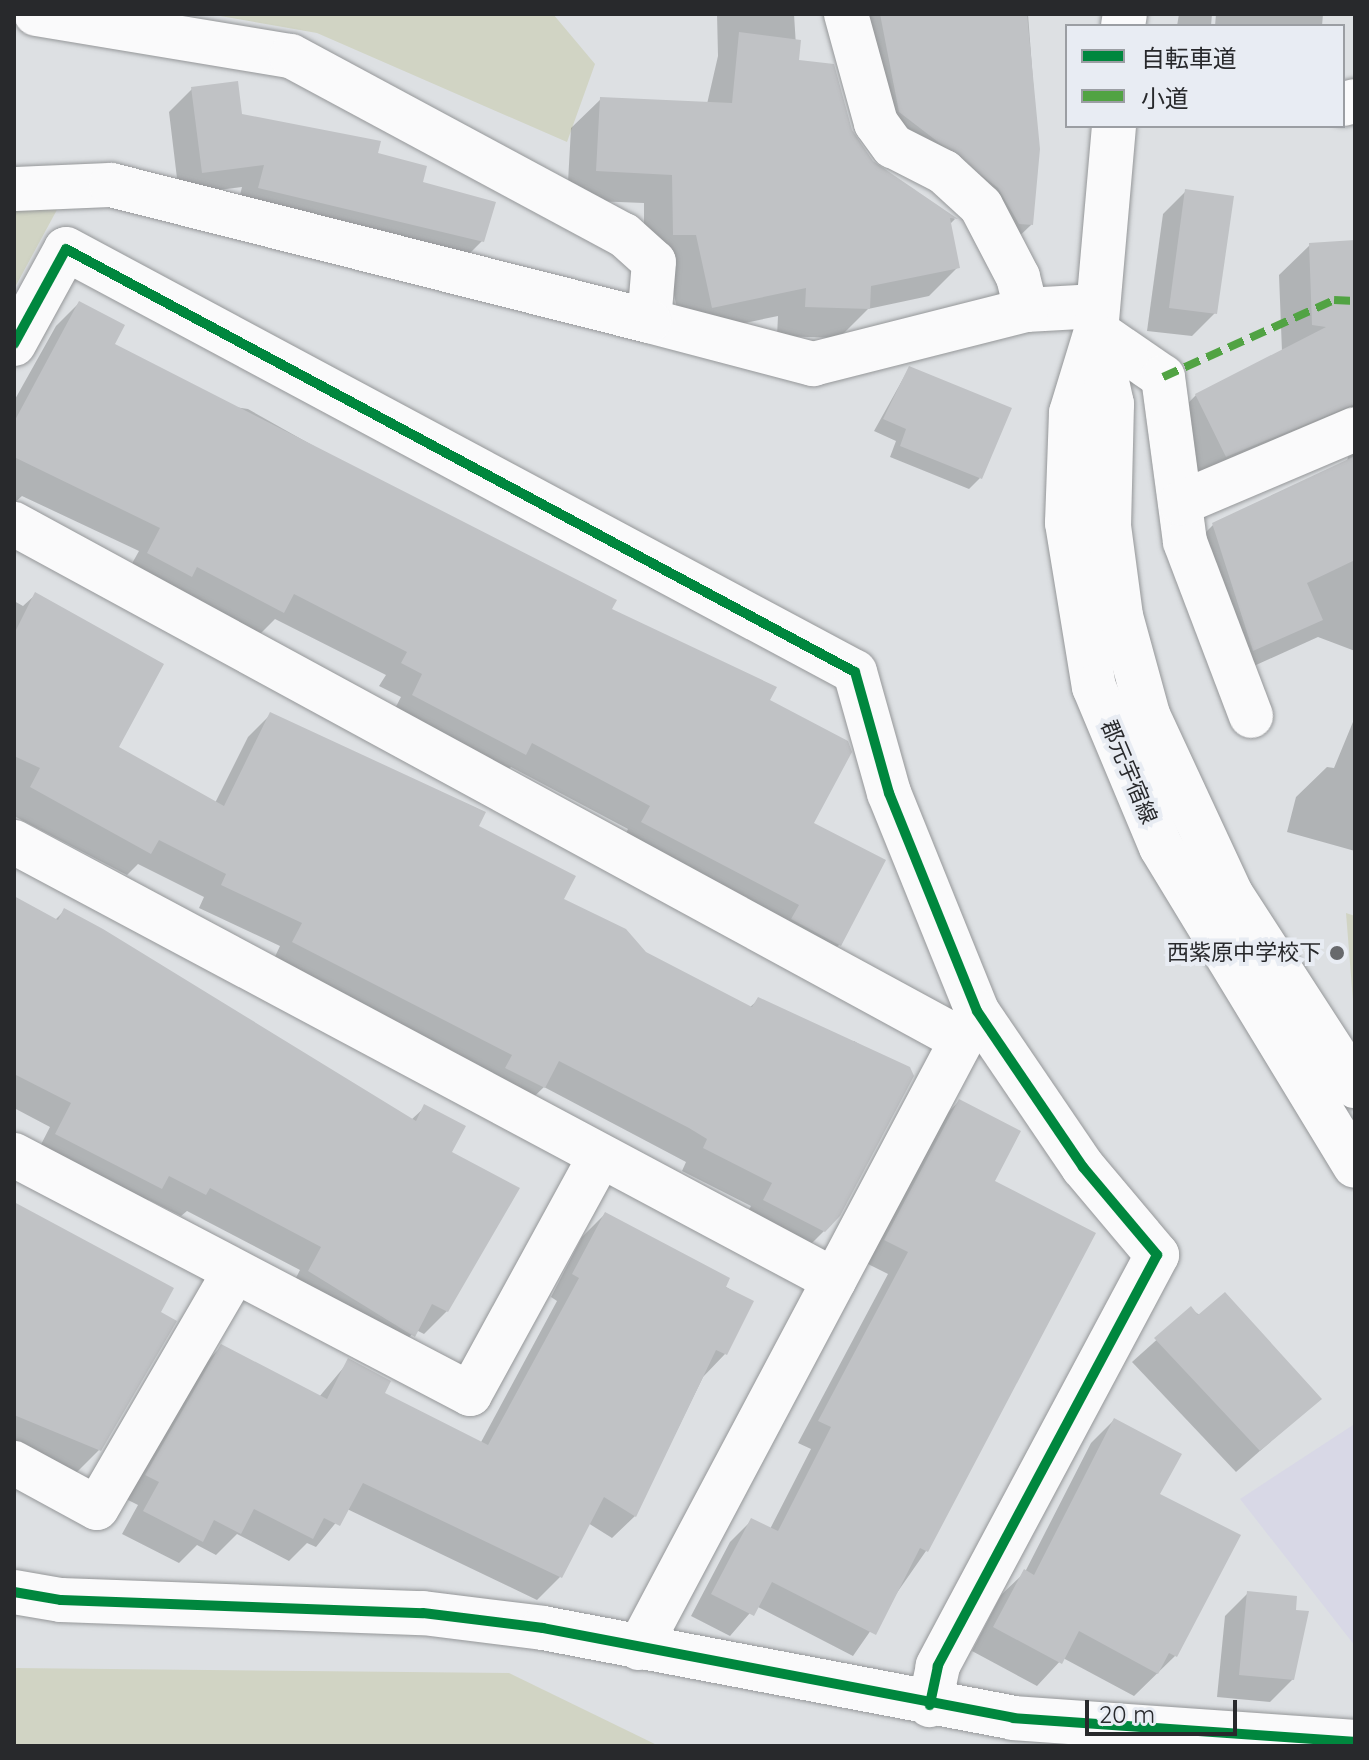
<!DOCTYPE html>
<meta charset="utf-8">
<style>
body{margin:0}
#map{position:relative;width:1369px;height:1760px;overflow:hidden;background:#dde0e3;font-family:Quicksand,"Noto Sans JP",sans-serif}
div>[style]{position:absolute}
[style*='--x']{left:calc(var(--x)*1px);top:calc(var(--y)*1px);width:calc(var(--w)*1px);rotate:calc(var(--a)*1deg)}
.education>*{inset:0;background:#d8d8e6}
.green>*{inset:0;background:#d1d4c4}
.shadow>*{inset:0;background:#0003}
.building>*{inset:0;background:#c0c2c5}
.roads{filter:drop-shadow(0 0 2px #959799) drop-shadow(0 0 2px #959799)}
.minor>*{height:44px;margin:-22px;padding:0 22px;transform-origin:22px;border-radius:22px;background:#fafafb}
.tertiary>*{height:44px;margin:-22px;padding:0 22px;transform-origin:22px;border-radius:22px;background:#fafafb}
.quiet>*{height:8px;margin-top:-4px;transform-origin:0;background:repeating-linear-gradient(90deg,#51a343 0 16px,transparent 0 24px)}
.cycleway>*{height:10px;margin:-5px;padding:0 5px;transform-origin:5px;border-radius:5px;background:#00873e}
.dots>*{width:22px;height:22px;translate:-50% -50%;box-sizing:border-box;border:4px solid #e8ecf3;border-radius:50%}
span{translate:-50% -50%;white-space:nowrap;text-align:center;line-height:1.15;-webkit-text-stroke:8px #e8ecf3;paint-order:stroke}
.street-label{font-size:22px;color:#28292c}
.poi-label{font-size:22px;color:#28292c}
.right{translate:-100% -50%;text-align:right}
.frame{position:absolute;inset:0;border:16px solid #28292c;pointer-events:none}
.legend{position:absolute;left:1065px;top:24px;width:280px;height:104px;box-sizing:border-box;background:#e8ecf3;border:2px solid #9b9ea3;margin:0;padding:10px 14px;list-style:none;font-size:24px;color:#28292c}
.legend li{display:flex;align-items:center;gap:16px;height:40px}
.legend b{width:40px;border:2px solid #9b9ea3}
.scale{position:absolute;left:1085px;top:1700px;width:152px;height:36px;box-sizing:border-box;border:4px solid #28292c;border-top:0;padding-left:10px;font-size:24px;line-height:28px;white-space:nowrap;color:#28292c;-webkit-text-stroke:6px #e8ecf3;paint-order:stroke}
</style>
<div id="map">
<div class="education">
<i style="clip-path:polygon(1353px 1425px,1355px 1427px,1355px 1646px,1240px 1499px)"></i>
</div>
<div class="green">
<i style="clip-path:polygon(209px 14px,553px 14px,595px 64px,567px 142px,317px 33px)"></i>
<i style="clip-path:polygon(59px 206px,14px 289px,14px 211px)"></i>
<i style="clip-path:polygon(1346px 913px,1355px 916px,1355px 1026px)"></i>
<i style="clip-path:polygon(14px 1668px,509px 1673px,659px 1746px,14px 1746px)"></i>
</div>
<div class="shadow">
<i style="clip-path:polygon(717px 14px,794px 14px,797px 62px,871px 162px,955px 219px,949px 225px,958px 267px,929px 296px,868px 309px,839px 338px,777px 336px,778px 316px,683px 336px,667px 263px,644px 263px,644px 203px,567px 200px,571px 128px,601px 99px,707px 104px,718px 56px)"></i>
<i style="clip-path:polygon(857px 14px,1028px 14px,1038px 148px,1031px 225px,1008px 247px,996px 246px,859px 71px)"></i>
<i style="clip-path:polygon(1179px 14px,1212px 14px,1211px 26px,1177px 26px)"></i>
<i style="clip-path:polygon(1216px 14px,1323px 14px,1322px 26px,1215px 26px)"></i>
<i style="clip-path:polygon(192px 89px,240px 115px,375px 154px,420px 183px,482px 241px,459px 264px,236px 211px,242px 187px,179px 195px,169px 112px)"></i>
<i style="clip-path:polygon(1186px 191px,1215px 313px,1192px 336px,1147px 331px,1163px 214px)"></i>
<i style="clip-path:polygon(1355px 243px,1355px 651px,1318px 637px,1223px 680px,1183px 555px,1214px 524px,1347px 462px,1349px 451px,1195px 486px,1166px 426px,1196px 395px,1282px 352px,1279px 275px,1310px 245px)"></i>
<i style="clip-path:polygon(79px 303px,112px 345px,228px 406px,248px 409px,767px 701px,811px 823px,840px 944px,817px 967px,620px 845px,628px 829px,511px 767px,501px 777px,390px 718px,401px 697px,379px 686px,386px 675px,275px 619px,260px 634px,125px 576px,139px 551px,22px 496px,14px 503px,14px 401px,56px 326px)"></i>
<i style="clip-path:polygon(909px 368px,980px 478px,969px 489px,890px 457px,896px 441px,874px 431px)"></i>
<i style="clip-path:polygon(35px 595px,116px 748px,215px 803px,248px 737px,271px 714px,476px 827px,561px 900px,645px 954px,749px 1008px,758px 1000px,849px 1046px,854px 1041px,912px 1077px,824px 1231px,801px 1254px,742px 1223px,751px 1206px,682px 1171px,686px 1162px,544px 1087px,520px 1110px,271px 965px,280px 946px,199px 908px,204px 897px,138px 864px,127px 875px,14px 816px,14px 601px,23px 606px)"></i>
<i style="clip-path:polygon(1355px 717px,1355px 851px,1287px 832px,1296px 797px,1327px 767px,1334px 768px)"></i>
<i style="clip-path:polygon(14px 899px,55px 920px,64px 911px,411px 1120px,425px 1107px,449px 1153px,447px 1311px,424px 1334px,416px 1330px,390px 1358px,287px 1295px,300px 1270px,187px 1211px,181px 1216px,149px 1200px,138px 1210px,34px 1158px,50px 1127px,14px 1108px)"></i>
<i style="clip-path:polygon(959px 1101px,993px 1182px,926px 1551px,853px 1656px,756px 1606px,730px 1636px,691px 1616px,730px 1542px,752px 1520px,770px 1529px,811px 1449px,798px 1443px,888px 1274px,864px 1262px,938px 1123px)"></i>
<i style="clip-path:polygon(14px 1204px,99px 1450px,76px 1473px,14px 1447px)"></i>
<i style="clip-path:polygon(605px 1214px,751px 1302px,725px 1354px,703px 1377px,635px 1516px,612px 1538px,588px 1523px,560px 1577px,537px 1600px,347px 1509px,316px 1547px,307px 1543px,289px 1561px,237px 1534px,216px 1555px,197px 1545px,179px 1563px,122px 1534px,138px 1505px,124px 1498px,199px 1369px,222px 1346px,319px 1397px,349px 1361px,382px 1394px,480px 1444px,557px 1301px,551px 1297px,582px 1237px)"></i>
<i style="clip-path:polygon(1191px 1309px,1319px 1399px,1236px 1472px,1132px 1362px)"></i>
<i style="clip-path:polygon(1114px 1420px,1157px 1495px,1175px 1656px,1134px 1696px,1063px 1658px,1037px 1686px,972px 1651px,1001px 1595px,1025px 1572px,1091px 1443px)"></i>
<i style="clip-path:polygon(1248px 1593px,1293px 1679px,1270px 1702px,1217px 1697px,1225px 1616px)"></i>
</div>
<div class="building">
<i style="clip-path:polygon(880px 14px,1027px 14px,1040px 149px,1033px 225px,1019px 224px,998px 188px,899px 112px)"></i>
<i style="clip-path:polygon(739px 32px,801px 40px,799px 60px,834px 64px,852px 130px,873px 161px,958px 219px,950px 218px,960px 268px,871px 286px,870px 309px,805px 307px,806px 288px,712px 308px,696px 235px,673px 235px,672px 175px,596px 171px,600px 97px,732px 103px)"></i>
<i style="clip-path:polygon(238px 81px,242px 114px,381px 141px,378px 153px,427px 166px,423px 182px,496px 202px,484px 242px,258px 188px,264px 165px,202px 173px,191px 87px)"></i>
<i style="clip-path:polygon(1185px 189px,1234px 196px,1217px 314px,1169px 308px)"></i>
<i style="clip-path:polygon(1355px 240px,1355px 404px,1226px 457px,1195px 394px,1326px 327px,1312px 325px,1309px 243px)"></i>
<i style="clip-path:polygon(79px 301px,125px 325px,115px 344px,617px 600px,612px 609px,777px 687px,770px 700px,848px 741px,852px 752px,814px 823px,886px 860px,841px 946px,791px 919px,799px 905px,641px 822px,650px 806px,532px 743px,526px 755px,412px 695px,422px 674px,401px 663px,407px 652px,294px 594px,284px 613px,197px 567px,192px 577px,147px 553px,160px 528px,14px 457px,14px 422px)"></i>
<i style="clip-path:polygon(909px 366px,1012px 408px,982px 479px,900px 446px,906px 429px,883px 419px)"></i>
<i style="clip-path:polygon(1355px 456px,1355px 560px,1307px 583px,1323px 620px,1253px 651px,1212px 523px)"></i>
<i style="clip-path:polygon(35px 592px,164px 664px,119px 747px,224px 806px,270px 712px,486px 812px,479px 826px,576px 876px,564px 899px,626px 929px,646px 952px,752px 1007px,758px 997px,910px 1067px,914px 1076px,840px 1216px,825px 1232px,763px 1200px,772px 1183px,703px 1148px,707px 1139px,689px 1128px,559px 1061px,545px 1088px,505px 1068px,512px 1055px,292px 942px,302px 923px,221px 885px,226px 874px,159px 840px,151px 854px,30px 787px,40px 768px,14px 756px,14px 634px)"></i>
<i style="clip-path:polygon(14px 896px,58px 920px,64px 908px,103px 929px,416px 1121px,424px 1104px,466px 1126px,452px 1152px,520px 1188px,448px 1312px,432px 1304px,415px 1337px,308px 1271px,321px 1247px,210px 1188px,206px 1195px,169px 1176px,162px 1189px,55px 1134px,71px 1103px,14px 1074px)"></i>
<i style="clip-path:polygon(959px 1099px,1021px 1131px,995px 1181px,1096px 1233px,928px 1552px,920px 1548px,876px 1635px,772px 1582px,754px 1616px,711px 1594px,751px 1518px,778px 1531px,831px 1427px,818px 1421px,908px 1252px,884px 1240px)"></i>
<i style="clip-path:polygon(14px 1202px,174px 1288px,161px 1312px,177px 1321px,101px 1451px,14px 1415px)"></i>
<i style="clip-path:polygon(605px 1212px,730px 1278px,726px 1287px,754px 1301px,727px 1355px,716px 1350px,636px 1517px,604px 1497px,562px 1578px,363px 1483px,340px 1526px,324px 1518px,313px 1539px,254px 1509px,241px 1534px,214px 1520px,203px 1542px,143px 1511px,159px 1482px,145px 1475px,221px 1344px,327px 1399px,348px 1358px,391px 1381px,385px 1393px,488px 1445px,579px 1278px,572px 1274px)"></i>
<i style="clip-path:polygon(1225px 1292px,1322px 1399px,1260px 1451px,1154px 1338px,1191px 1306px,1198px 1315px)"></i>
<i style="clip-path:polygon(1114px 1418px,1182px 1454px,1160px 1494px,1241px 1535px,1177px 1657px,1169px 1653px,1158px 1674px,1079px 1631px,1062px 1664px,993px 1627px,1024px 1569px,1034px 1575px)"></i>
<i style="clip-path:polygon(1247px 1591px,1297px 1596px,1296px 1610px,1309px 1611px,1294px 1680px,1239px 1675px)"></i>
</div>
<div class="roads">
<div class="minor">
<i style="--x:36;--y:14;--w:258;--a:9.4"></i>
<i style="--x:291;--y:56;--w:378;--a:28.3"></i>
<i style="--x:624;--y:235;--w:40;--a:42"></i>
<i style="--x:654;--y:262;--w:59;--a:94.8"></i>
<i style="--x:649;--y:321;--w:170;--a:14.7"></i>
<i style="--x:813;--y:364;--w:220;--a:-14.2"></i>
<i style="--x:1026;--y:310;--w:71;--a:-3.2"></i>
<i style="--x:846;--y:14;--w:113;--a:74.6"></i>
<i style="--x:876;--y:123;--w:29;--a:54"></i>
<i style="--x:893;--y:146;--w:57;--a:27"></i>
<i style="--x:944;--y:172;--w:50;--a:42.6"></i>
<i style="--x:981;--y:206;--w:80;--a:62.5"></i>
<i style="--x:1018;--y:277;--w:34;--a:76"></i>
<i style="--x:14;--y:189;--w:97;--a:-2.4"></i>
<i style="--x:111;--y:185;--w:555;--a:14.19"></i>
<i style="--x:1096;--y:331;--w:81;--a:34.5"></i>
<i style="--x:1163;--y:377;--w:166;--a:82.4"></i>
<i style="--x:1185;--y:542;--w:186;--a:69.2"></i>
<i style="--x:14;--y:344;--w:108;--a:-61.3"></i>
<i style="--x:66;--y:249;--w:895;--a:28.2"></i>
<i style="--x:855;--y:672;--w:126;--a:74.3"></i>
<i style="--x:889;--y:793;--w:235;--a:68"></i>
<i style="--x:977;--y:1011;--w:189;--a:55.8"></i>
<i style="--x:1083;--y:1167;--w:115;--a:49.9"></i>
<i style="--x:1157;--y:1255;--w:466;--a:118.1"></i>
<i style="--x:938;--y:1666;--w:40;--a:102"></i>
<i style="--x:1181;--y:503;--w:189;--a:-23"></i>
<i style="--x:14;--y:524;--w:1079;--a:28.56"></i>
<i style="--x:14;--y:842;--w:930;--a:28.11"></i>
<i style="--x:14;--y:1155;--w:515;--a:27.66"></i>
<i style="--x:470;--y:1394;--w:270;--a:-61.3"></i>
<i style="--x:14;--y:1463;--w:94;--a:28.5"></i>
<i style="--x:97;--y:1508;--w:268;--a:-59.8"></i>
<i style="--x:639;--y:1648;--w:719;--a:-62.04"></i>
</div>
<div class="tertiary">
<i style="--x:1123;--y:26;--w:12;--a:-81"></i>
<i style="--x:1343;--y:104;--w:12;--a:-14"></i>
<i style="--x:1114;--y:126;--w:206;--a:95"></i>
<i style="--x:1096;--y:331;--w:86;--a:107"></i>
<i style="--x:1071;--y:413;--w:110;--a:92.1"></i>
<i style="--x:1067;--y:523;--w:166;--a:80.7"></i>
<i style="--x:1094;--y:687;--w:173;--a:67.3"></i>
<i style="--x:1161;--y:847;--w:373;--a:58.7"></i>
<i style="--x:1097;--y:337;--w:69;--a:77.4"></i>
<i style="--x:1112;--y:404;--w:122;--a:91.4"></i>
<i style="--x:1109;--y:526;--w:91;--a:82.4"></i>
<i style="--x:1121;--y:616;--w:103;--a:74.7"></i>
<i style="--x:1148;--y:715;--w:197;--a:65.1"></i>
<i style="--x:1231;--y:894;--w:229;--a:57.1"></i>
<i style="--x:14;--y:1592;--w:48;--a:9.7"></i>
<i style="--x:61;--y:1600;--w:362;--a:2.1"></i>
<i style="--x:423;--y:1613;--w:121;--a:7.1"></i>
<i style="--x:543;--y:1628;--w:479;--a:10.8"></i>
<i style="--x:1013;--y:1718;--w:343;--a:4"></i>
</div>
</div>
<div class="quiet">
<i style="--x:1163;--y:377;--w:188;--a:-24.2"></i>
<i style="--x:1334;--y:300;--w:21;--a:3"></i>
</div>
<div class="cycleway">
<i style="--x:14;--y:344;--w:108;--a:-61.3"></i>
<i style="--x:66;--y:249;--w:895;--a:28.2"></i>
<i style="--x:855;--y:672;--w:126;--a:74.3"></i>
<i style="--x:889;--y:793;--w:235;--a:68"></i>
<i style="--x:977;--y:1011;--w:189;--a:55.8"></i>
<i style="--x:1083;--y:1167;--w:115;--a:49.9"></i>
<i style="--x:1157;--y:1255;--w:466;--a:118.1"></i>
<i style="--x:938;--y:1666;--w:40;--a:102"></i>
<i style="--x:14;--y:1592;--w:48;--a:9.7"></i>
<i style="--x:61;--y:1600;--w:362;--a:2.1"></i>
<i style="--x:423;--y:1613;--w:121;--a:7.1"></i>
<i style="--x:543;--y:1628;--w:479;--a:10.8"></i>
<i style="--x:1013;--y:1718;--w:343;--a:4"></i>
</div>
<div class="dots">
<i style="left:1337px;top:953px;background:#67696c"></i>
</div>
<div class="street-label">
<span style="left:1129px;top:772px;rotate:67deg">郡元宇宿線</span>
</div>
<div class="poi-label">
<span class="right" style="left:1321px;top:953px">西紫原中学校下</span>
</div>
<div class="frame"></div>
<ul class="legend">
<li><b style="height:10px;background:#00873e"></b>自転車道</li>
<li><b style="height:10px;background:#51a343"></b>小道</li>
</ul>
<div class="scale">20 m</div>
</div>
